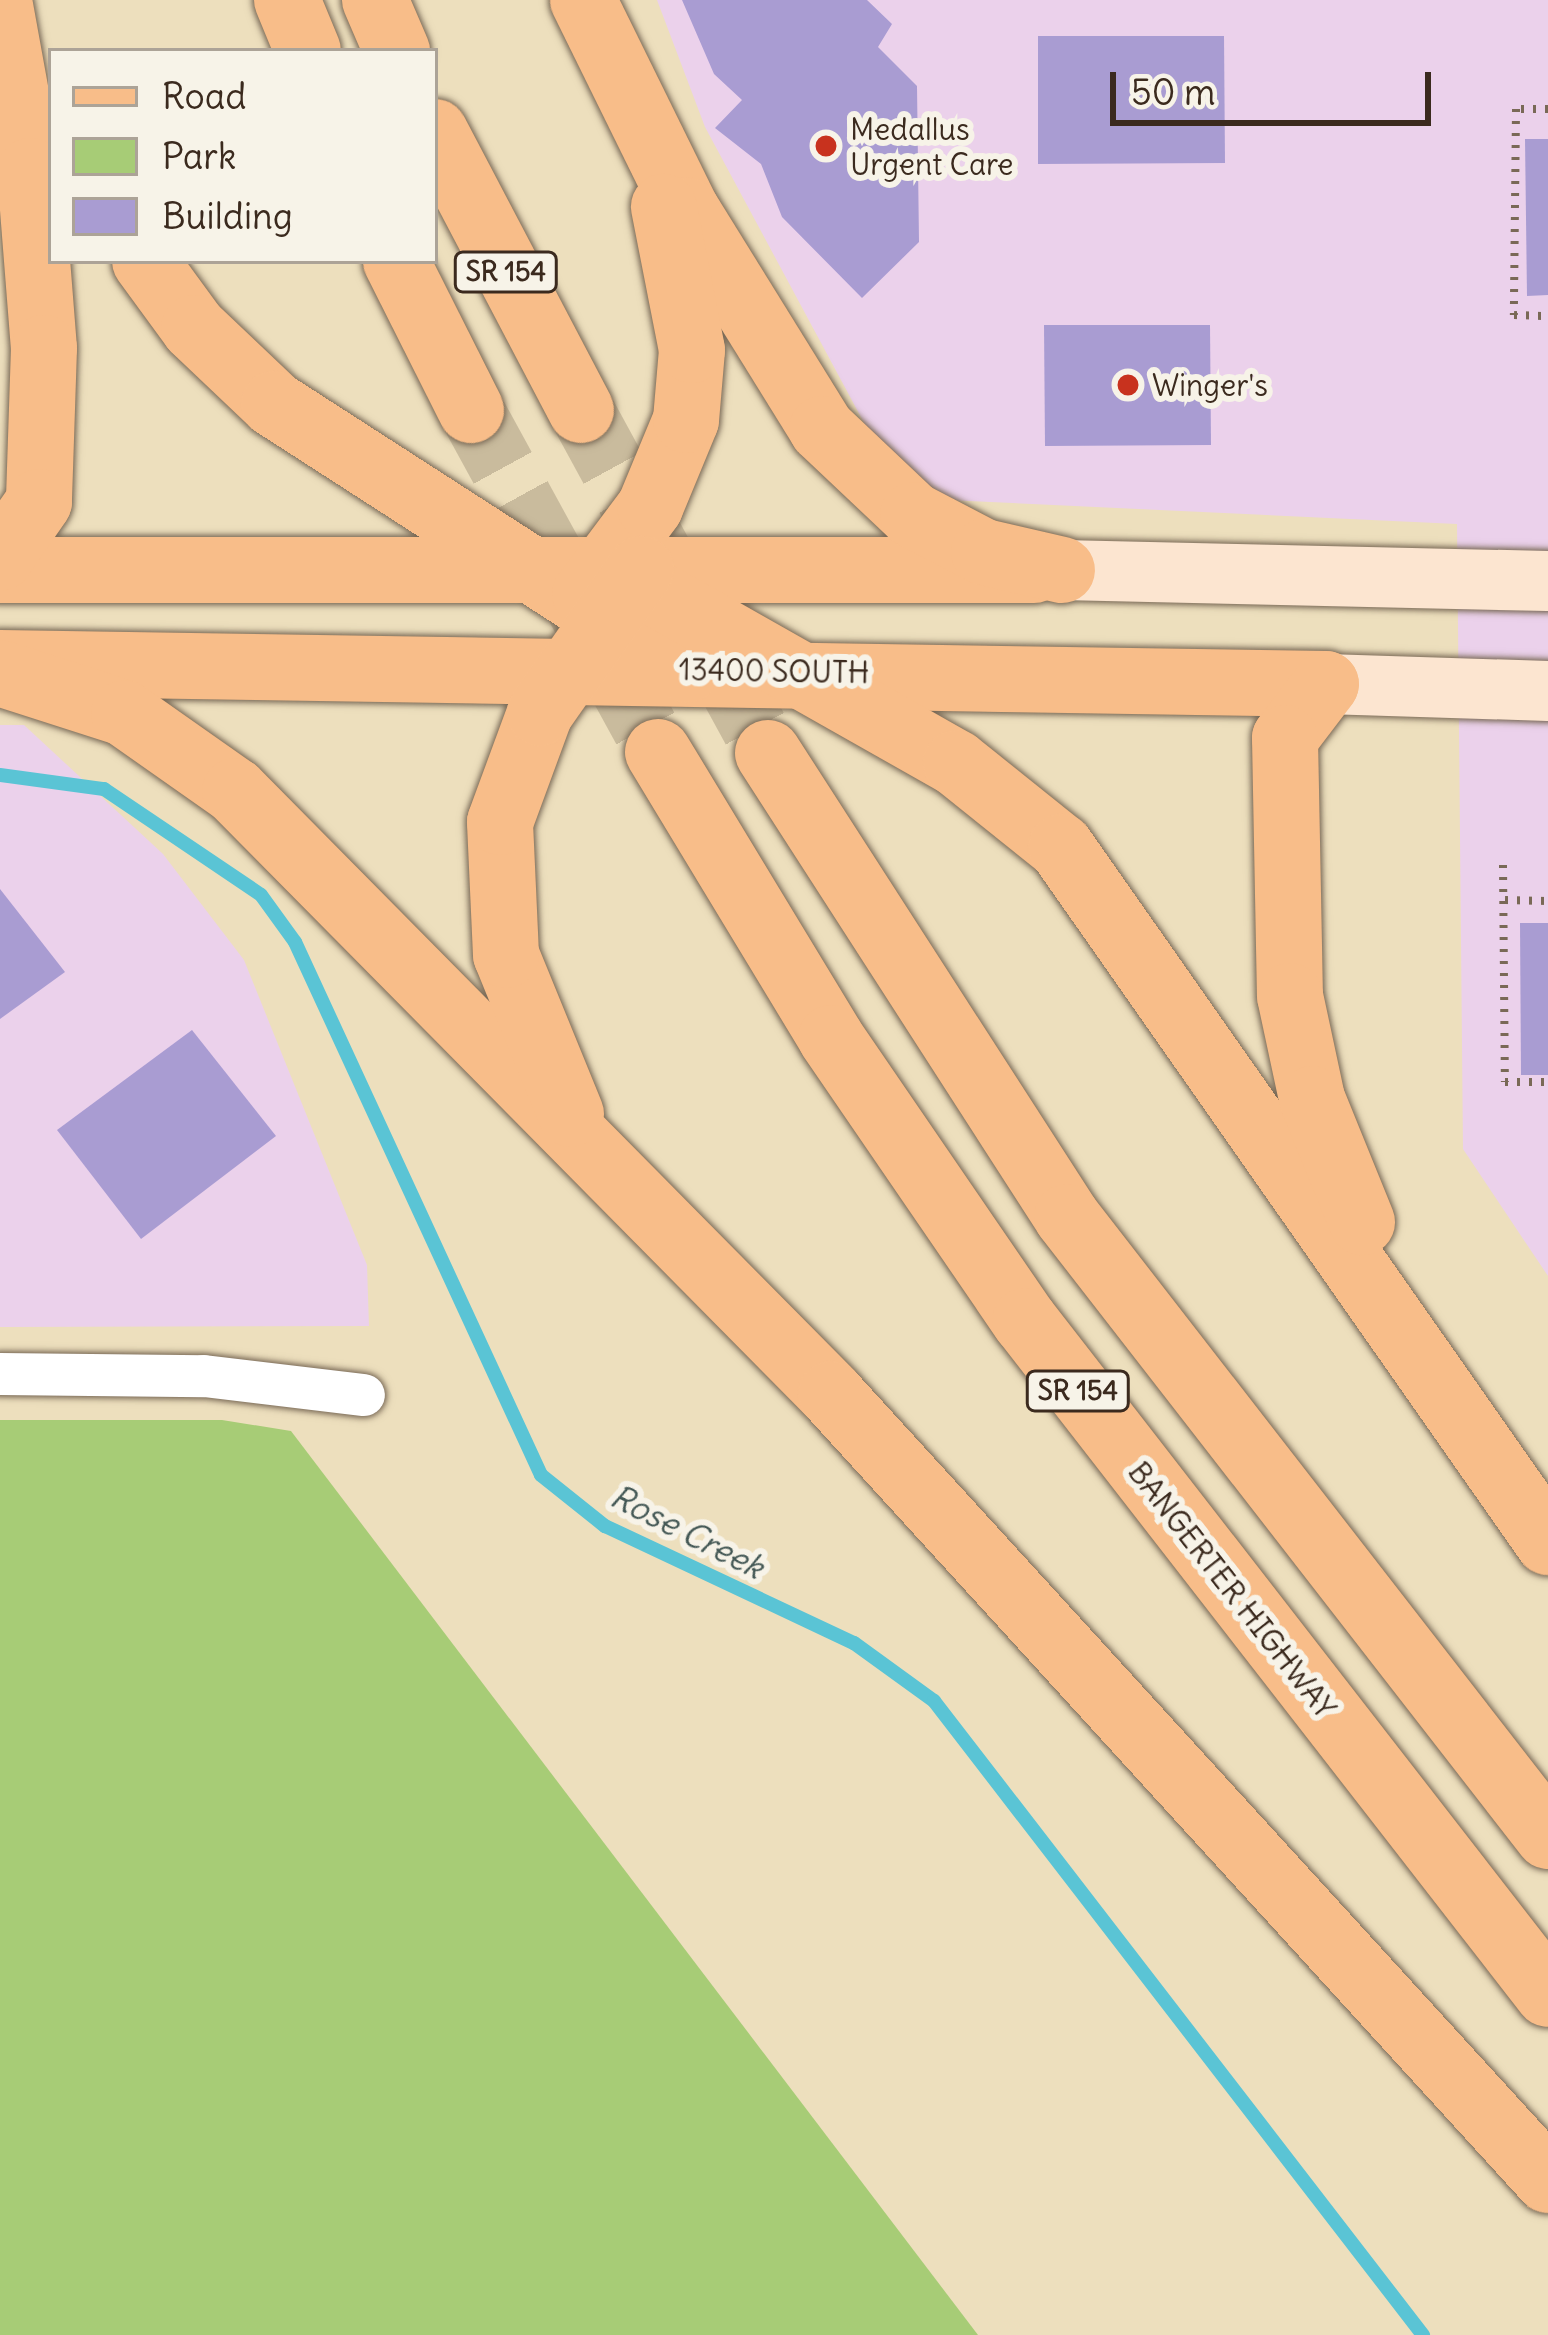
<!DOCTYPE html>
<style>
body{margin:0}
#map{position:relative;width:1548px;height:2335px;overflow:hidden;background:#eddfbd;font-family:Delius,sans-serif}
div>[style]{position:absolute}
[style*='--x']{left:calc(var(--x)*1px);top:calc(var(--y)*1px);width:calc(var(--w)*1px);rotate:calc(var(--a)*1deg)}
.built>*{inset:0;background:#ebd1eb}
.green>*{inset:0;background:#a7cc76}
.stream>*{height:14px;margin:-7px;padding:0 7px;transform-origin:7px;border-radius:7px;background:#5ac4d5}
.building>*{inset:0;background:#a99cd2}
.motorway-tunnel>*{height:66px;margin-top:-33px;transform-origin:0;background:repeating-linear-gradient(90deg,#c9bb9d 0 66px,transparent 0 99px)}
.path>*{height:8px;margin-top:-4px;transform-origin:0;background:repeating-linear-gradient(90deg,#796956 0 3px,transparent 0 12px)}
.roads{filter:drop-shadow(0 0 3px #796956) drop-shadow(0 0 3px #796956)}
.minor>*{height:42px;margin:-21px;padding:0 21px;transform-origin:21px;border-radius:21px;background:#fff}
.secondary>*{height:60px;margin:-30px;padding:0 30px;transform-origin:30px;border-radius:30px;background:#fce5d0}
.primary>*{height:66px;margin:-33px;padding:0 33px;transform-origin:33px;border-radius:33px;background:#f8bd89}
.motorway>*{height:66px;margin:-33px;padding:0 33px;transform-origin:33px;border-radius:33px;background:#f8bd89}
.dots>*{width:33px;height:33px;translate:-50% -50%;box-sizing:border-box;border:6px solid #f7f3e8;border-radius:50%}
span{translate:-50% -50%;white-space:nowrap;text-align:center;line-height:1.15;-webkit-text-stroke:12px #f7f3e8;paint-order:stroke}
.shield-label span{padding:3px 9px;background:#f7f3e8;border:3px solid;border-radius:9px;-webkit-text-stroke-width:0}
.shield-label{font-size:27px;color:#3b2a1e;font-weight:700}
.poi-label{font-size:30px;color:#3b2a1e}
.left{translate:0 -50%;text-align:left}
.street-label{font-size:30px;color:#3b2a1e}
.water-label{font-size:33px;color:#445855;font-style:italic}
.legend{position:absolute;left:48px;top:48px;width:390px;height:216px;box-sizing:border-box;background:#f7f3e8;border:3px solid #aca397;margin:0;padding:15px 21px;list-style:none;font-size:36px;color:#3b2a1e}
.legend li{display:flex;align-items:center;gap:24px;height:60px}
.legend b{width:60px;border:3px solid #aca397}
.scale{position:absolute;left:1110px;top:72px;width:321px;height:54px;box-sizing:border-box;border:6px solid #3b2a1e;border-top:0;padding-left:15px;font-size:36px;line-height:42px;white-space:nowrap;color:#3b2a1e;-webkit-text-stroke:9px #f7f3e8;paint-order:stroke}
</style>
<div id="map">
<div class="built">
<i style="clip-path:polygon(657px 0,1548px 0,1548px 1276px,1463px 1149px,1457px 524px,947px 500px,877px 447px,705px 127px)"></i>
<i style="clip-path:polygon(0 725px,24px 725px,163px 854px,244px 960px,367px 1265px,369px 1326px,0 1327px)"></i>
</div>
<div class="green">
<i style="clip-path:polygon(0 1420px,222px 1420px,291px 1431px,978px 2335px,0 2335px)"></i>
</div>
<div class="stream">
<i style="--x:0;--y:775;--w:105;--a:7.7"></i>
<i style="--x:104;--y:789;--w:189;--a:34"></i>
<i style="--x:261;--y:895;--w:58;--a:54.1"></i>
<i style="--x:295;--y:942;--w:587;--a:65.22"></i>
<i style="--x:541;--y:1475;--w:82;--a:38.6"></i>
<i style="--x:605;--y:1526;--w:275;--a:25.2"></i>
<i style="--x:854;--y:1643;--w:99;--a:35.9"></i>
<i style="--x:934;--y:1701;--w:801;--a:52.36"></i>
</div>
<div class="building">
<i style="clip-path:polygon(682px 0,867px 0,892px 24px,878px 47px,917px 86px,919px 242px,862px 298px,782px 217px,761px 164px,715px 128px,742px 100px,714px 74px)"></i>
<i style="clip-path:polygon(1038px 36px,1224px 36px,1225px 163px,1038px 164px)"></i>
<i style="clip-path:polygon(1525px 139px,1548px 139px,1548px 295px,1527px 296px)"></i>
<i style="clip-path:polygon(1044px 325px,1210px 325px,1211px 445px,1045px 446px)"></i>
<i style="clip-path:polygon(0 889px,65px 972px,0 1019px)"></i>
<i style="clip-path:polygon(1520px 923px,1548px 923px,1548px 1075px,1521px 1075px)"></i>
<i style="clip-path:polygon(192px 1030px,276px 1136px,141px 1239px,57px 1130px)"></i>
</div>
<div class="motorway-tunnel">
<i style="--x:471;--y:410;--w:390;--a:61.3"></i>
<i style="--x:581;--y:410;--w:391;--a:61.4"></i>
</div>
<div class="path">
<i style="--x:1548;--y:109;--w:32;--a:180"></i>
<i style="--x:1516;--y:109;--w:206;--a:90.6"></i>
<i style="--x:1514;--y:315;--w:34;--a:2"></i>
<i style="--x:1503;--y:865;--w:217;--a:89.5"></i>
<i style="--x:1505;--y:1082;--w:43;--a:0"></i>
<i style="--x:1505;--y:900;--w:43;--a:1.3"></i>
</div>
<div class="roads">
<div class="minor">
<i style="--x:0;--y:1374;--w:204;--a:0.6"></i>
<i style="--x:204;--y:1376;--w:161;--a:6.8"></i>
</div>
<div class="secondary">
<i style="--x:1062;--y:570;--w:486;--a:1.3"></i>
<i style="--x:1326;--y:684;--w:222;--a:1.8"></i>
</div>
<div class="primary">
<i style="--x:0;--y:570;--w:1034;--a:0"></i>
<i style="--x:0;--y:663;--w:1326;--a:0.91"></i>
</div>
<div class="motorway">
<i style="--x:287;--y:0;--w:55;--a:67.6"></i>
<i style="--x:375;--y:0;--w:56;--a:66.7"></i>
<i style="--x:583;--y:0;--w:235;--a:63.8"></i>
<i style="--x:687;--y:211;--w:256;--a:58.2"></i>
<i style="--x:822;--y:429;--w:125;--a:43.4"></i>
<i style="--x:913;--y:515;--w:80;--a:27.5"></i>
<i style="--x:984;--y:552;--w:80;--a:13"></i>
<i style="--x:0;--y:6;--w:168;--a:79.7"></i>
<i style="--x:30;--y:171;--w:178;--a:85.5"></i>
<i style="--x:44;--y:348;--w:154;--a:91.9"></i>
<i style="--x:39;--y:502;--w:68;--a:124.9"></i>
<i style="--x:435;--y:132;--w:314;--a:62.3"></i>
<i style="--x:145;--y:261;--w:83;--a:53.8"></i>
<i style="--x:194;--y:328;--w:110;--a:43.5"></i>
<i style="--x:274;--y:404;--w:491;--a:32.8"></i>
<i style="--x:396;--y:261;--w:167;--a:63.3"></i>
<i style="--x:613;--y:569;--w:394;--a:29.5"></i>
<i style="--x:956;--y:763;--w:134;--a:38.7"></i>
<i style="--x:1061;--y:847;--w:849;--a:54.98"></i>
<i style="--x:585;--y:594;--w:109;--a:-53.2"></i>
<i style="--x:650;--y:507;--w:94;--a:-67.5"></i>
<i style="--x:686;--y:420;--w:70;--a:-85.1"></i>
<i style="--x:692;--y:350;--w:146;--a:-101.1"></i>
<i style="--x:0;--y:673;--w:130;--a:17.9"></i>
<i style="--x:124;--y:713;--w:136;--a:35.1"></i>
<i style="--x:235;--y:791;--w:848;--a:45.33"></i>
<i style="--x:831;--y:1394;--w:1064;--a:47.63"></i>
<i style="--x:1326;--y:684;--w:68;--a:127.2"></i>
<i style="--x:1285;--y:738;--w:258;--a:88.9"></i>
<i style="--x:1290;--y:996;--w:105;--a:77.9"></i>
<i style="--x:1312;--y:1099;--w:133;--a:67.9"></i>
<i style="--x:658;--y:752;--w:334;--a:58.8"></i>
<i style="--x:831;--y:1038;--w:343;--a:55.6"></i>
<i style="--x:1025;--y:1321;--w:852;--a:52.15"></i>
<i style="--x:768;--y:753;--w:552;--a:57.2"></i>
<i style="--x:1067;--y:1217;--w:784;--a:52.15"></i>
<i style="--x:571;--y:1114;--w:172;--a:-112.2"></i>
<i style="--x:506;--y:955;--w:133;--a:-92.6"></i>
<i style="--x:500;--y:822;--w:116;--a:-69.8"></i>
<i style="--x:540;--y:713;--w:176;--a:-55"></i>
</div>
</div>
<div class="dots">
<i style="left:826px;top:146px;background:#c8321e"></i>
<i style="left:1128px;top:385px;background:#c8321e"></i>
</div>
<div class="shield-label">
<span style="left:506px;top:272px">SR 154</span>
<span style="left:1078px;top:1391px">SR 154</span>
</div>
<div class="poi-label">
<span class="left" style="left:850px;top:146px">Medallus<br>Urgent Care</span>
<span class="left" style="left:1152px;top:385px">Winger's</span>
</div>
<div class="street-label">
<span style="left:774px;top:671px;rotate:1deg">13400 SOUTH</span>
<span style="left:1232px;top:1590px;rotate:52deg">BANGERTER HIGHWAY</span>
</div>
<div class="water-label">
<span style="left:687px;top:1532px;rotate:27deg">Rose Creek</span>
</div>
<ul class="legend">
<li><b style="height:15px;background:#f8bd89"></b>Road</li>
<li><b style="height:33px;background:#a7cc76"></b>Park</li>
<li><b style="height:33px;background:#a99cd2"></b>Building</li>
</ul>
<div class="scale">50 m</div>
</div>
